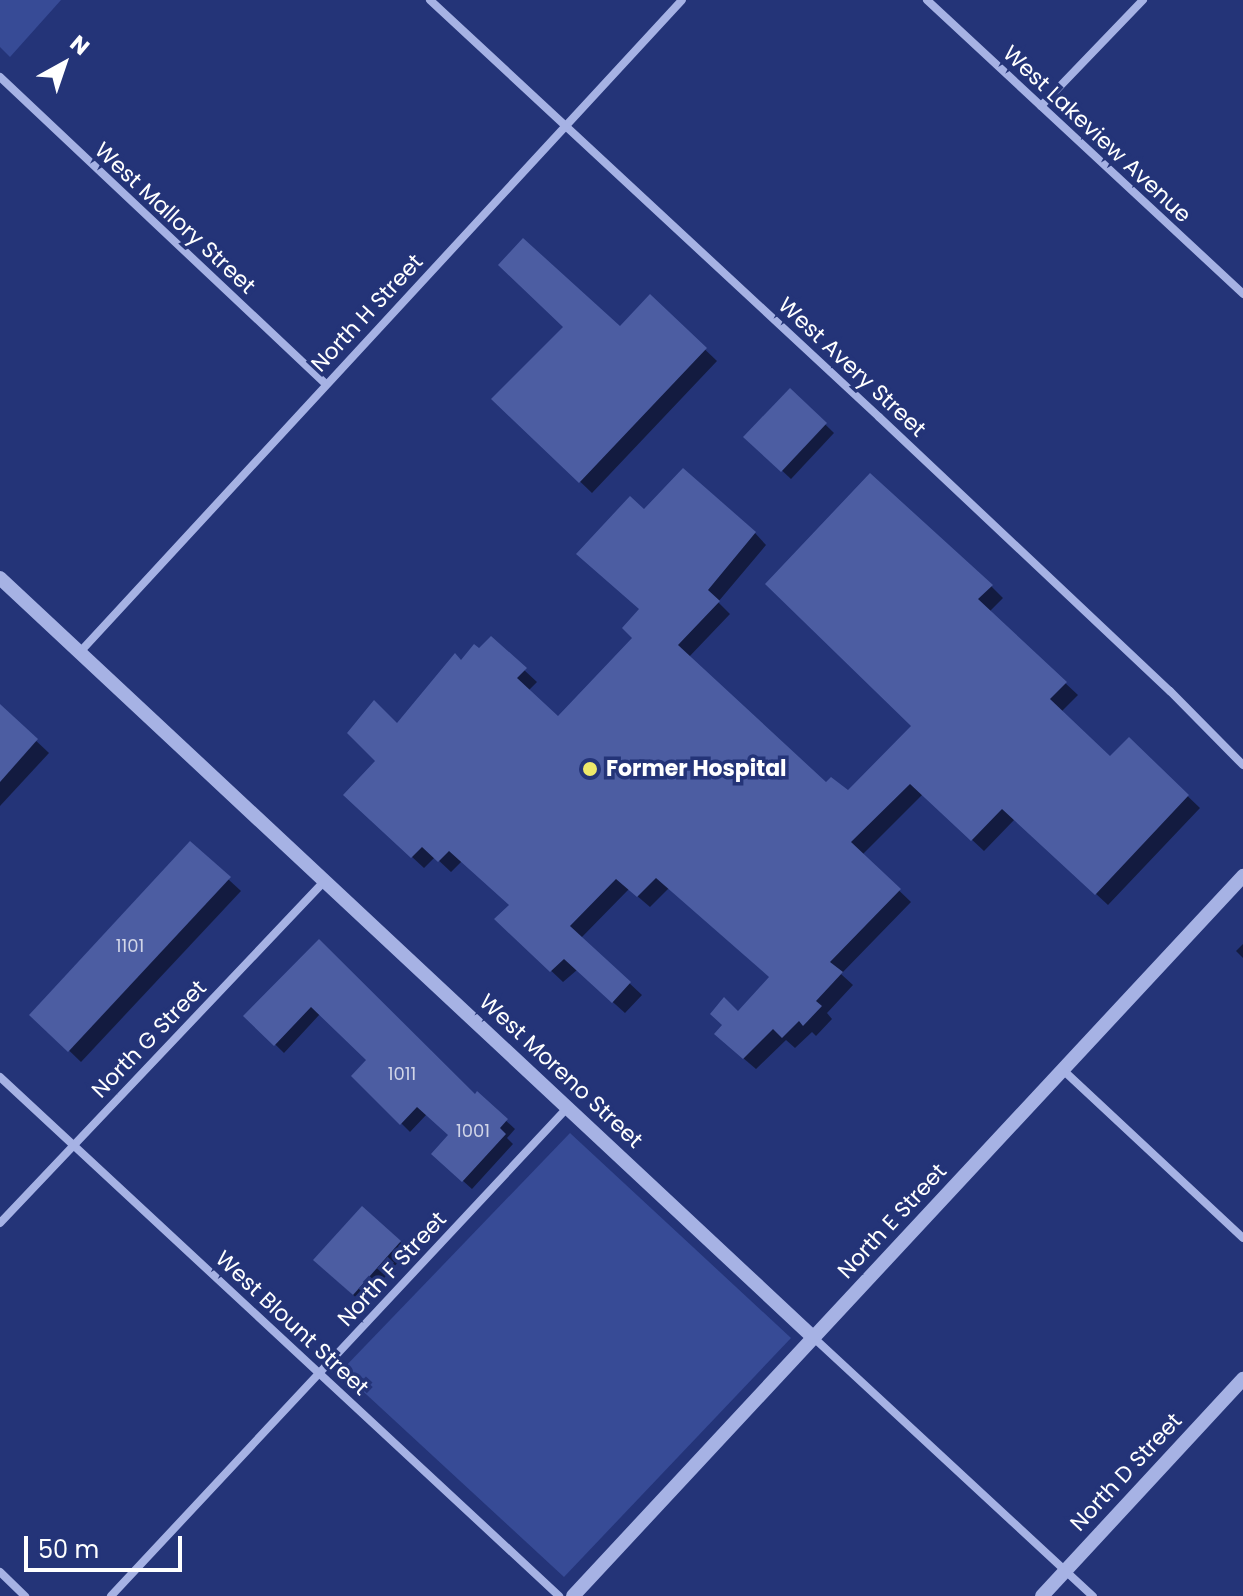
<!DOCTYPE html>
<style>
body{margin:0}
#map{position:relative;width:1243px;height:1596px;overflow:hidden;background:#243478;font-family:Poppins,sans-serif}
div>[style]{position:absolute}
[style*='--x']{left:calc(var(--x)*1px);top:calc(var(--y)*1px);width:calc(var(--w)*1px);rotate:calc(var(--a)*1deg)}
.green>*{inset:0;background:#374b96}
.shadow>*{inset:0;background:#0007}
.building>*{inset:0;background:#4c5da2}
.minor>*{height:8px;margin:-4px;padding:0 4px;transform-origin:4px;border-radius:4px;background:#a6b2e4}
.tertiary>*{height:14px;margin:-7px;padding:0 7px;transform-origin:7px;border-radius:7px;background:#a6b2e4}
.dots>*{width:22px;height:22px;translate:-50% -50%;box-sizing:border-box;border:4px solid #243478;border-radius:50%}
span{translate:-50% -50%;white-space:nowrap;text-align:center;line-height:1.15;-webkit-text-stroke:7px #243478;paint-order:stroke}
.number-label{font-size:18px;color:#d2d6e8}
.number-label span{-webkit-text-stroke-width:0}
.street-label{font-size:22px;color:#fff}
.poi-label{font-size:22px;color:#fff;font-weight:700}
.left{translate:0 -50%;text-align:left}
.north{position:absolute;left:24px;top:24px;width:80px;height:80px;-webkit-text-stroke:6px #243478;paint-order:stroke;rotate:40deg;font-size:22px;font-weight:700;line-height:32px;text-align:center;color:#fff}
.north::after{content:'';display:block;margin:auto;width:28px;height:36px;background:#fff;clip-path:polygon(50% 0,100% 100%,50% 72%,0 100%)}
.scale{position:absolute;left:24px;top:1536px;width:158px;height:36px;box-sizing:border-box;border:4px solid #fff;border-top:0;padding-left:10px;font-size:24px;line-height:28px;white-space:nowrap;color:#fff;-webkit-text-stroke:6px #243478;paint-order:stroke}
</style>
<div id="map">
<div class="green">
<i style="clip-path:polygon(0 0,61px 0,10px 57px,0 47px)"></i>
<i style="clip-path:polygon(570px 1133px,791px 1338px,564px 1577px,341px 1371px)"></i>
</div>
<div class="shadow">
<i style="clip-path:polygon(650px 297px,717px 361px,592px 493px,494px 399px,620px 329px)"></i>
<i style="clip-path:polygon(790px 390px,834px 433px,791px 479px,746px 437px)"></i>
<i style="clip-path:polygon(645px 512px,755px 533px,766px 545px,718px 602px,730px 614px,688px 658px,826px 785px,848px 792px,913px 726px,768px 584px,991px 586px,1003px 598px,989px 612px,1078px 695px,1061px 712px,1110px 759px,1129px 740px,1200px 808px,1108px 905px,1015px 819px,984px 851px,923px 794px,862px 855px,911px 902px,841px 974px,853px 985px,827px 1013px,832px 1019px,816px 1036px,812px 1032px,795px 1048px,786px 1040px,756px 1069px,729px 1046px,739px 1014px,771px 978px,669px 888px,650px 907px,629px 889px,581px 938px,642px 995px,625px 1013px,577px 970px,563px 982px,509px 931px,511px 906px,462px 861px,451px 872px,435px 857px,424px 868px,358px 807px,398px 726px,462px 662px,491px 639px,537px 682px,528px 691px,558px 719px,635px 638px,641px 610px)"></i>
<i style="clip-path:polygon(0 707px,49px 753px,0 806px)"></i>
<i style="clip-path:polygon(190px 844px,241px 891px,81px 1062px,31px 1014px)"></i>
<i style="clip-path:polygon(319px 942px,475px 1096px,477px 1094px,515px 1129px,507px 1138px,513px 1144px,472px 1189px,442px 1162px,450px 1136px,427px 1114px,410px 1132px,354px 1076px,369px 1061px,320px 1014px,284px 1053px,246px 1016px)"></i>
<i style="clip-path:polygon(1243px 944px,1243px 958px,1236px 951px)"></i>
<i style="clip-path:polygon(400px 1242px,408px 1251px,362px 1303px,325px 1269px)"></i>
</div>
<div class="building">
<i style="clip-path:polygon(523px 238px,620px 326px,650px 294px,707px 348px,579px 483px,491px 399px,563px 327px,498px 265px)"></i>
<i style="clip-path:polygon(790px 388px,827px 423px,781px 472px,743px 437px)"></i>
<i style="clip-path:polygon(683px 468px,756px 532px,708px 590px,720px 601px,678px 645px,826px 782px,831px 777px,848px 790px,911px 726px,765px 584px,870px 473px,993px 585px,978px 599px,1067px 682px,1050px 699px,1110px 756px,1129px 737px,1189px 795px,1095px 895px,1002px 809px,971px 841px,910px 784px,851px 842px,901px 889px,830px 962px,843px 972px,816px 1001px,822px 1006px,803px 1026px,799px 1021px,782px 1038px,773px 1029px,743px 1059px,714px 1034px,722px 1025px,710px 1014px,724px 997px,738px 1011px,769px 977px,656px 878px,637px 897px,616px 879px,570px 926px,631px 982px,612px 1003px,564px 959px,550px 972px,494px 919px,509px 905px,449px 851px,438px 862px,422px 847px,411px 858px,343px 795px,375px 761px,347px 733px,374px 700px,397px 723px,455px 653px,461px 660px,474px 644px,479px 648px,491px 636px,527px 668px,517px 678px,558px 716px,632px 638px,622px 628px,639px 609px,576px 554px,630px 496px,644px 509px)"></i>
<i style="clip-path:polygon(0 704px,38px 739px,0 782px)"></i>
<i style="clip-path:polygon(190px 841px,231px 877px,68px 1052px,29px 1015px)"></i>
<i style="clip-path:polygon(319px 939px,475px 1094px,477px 1091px,508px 1119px,500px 1128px,506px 1134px,462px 1182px,431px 1154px,448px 1135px,417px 1107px,400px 1125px,351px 1076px,366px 1060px,311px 1007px,274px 1046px,243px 1016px)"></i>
<i style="clip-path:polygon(362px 1206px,401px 1241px,353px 1295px,313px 1260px)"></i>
</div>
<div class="minor">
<i style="--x:430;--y:0;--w:613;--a:42.88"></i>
<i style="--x:879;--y:417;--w:400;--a:43.3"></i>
<i style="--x:1170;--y:691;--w:104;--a:45.4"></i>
<i style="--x:927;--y:0;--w:432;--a:42.9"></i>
<i style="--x:0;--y:77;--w:448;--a:43.3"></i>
<i style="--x:1041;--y:106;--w:147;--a:-46.1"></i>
<i style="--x:80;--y:652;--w:887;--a:-47.28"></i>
<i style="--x:1063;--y:1070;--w:246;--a:43"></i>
<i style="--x:0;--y:1077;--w:763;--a:42.87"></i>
<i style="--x:0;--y:1223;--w:472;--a:-46.5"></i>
<i style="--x:814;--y:1338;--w:380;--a:42.8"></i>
<i style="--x:0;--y:1572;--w:35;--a:44"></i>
<i style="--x:111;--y:1596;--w:669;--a:-46.94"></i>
</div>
<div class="tertiary">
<i style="--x:0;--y:578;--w:1114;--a:43.04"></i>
<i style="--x:573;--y:1596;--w:984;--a:-47.06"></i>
<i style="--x:1042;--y:1596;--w:296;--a:-47.2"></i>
</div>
<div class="dots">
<i style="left:590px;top:769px;background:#eee86a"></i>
</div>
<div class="number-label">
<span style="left:130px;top:946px">1101</span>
<span style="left:402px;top:1074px">1011</span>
<span style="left:473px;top:1131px">1001</span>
</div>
<div class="street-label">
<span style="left:1097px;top:134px;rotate:43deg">West Lakeview Avenue</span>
<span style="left:175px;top:218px;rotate:43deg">West Mallory Street</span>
<span style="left:367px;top:313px;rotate:-47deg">North H Street</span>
<span style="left:852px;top:367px;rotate:43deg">West Avery Street</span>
<span style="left:149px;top:1039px;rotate:-46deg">North G Street</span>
<span style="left:561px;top:1071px;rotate:43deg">West Moreno Street</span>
<span style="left:892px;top:1221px;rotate:-47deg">North E Street</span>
<span style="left:392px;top:1269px;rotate:-47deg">North F Street</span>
<span style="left:292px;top:1323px;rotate:43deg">West Blount Street</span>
<span style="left:1126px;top:1472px;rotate:-47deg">North D Street</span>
</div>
<div class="poi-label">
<span class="left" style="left:606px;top:769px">Former Hospital</span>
</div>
<div class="north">N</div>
<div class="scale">50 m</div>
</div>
